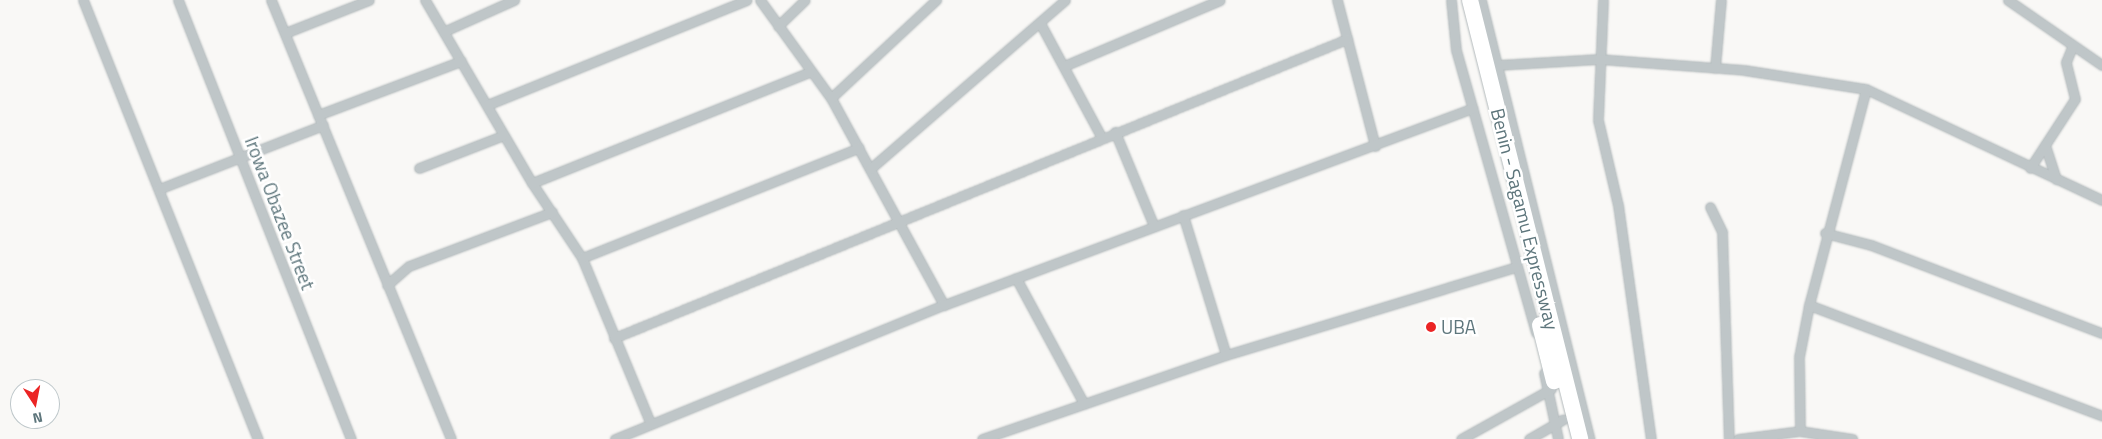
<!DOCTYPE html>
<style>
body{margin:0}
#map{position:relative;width:2102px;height:439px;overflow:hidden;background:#f9f8f6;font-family:"Titillium Web",sans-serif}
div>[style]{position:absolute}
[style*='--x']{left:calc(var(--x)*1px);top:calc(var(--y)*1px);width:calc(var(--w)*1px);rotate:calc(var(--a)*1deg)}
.roads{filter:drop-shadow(0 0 1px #b2b9bb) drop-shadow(0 0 1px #b2b9bb)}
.street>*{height:9px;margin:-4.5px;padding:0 4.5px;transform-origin:4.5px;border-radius:4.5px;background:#bfc6c8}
.highway>*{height:16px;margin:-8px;padding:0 8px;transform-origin:8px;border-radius:8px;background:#fff}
.dots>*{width:14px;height:14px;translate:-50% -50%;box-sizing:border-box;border:2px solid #fff;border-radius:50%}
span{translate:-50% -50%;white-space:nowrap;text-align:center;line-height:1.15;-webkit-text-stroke:5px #fff;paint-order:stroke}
.street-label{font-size:19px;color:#5e767c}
.poi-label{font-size:19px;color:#5e767c}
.left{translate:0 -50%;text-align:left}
.north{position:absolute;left:10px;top:379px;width:50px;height:50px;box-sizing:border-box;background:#fff;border:1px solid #bfc8cb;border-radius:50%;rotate:169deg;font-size:14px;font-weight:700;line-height:20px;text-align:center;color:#5e767c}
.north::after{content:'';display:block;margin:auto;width:18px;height:22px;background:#eb2424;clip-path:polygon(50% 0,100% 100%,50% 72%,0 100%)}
</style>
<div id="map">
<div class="roads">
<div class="street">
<i style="--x:83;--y:0;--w:473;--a:68.3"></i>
<i style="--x:178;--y:0;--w:472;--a:68.5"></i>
<i style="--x:271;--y:0;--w:474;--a:67.7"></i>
<i style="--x:425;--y:0;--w:212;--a:59.7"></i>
<i style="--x:532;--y:183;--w:90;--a:56.3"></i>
<i style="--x:582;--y:258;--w:178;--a:67.5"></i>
<i style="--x:760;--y:0;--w:121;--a:54.1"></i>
<i style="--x:831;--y:98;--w:236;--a:61.4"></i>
<i style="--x:1337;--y:0;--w:151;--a:75.4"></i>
<i style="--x:1451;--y:0;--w:50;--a:84.3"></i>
<i style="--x:1456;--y:50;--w:294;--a:74.2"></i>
<i style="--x:1481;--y:0;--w:452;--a:76.1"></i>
<i style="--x:1603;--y:0;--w:120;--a:92.4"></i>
<i style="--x:1598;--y:120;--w:87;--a:76.8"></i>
<i style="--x:1618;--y:205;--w:236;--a:82"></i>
<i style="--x:2008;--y:0;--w:114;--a:34.7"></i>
<i style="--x:1040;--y:23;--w:131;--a:61.7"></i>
<i style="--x:778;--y:26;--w:37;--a:-44"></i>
<i style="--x:445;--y:31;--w:76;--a:-24.2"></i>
<i style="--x:285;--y:33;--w:90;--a:-21.4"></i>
<i style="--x:1497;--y:65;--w:102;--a:-3.4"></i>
<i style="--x:1599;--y:59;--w:145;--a:4.3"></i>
<i style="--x:1744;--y:70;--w:123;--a:8.9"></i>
<i style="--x:1866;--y:89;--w:261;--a:25.2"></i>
<i style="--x:1064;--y:66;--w:169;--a:-22.9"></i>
<i style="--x:1715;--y:68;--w:68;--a:-85"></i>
<i style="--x:831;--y:98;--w:144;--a:-43"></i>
<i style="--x:487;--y:105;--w:280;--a:-22"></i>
<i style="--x:318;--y:115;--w:153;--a:-20.7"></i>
<i style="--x:1115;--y:132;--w:102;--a:67.5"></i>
<i style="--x:2045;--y:145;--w:36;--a:72"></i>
<i style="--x:419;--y:168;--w:91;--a:-21.2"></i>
<i style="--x:2030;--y:168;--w:82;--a:-56.9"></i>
<i style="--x:2075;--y:99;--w:38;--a:-104"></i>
<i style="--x:2066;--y:62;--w:18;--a:-68"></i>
<i style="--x:870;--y:169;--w:258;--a:-40.9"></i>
<i style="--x:532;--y:183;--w:298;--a:-21.8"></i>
<i style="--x:159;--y:189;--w:176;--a:-21.3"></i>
<i style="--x:1710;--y:207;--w:28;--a:64"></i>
<i style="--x:1722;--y:232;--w:207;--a:88.1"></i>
<i style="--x:1183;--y:215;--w:146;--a:72.9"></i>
<i style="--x:1825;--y:233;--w:48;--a:14.6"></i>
<i style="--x:1871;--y:245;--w:247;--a:20.9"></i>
<i style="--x:582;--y:258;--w:298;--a:-21.7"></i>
<i style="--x:1016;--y:278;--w:143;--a:61.6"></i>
<i style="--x:387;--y:285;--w:29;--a:-41"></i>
<i style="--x:409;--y:266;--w:153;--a:-20.7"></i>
<i style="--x:1809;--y:305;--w:313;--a:20.7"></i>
<i style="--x:614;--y:338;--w:792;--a:-22.19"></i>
<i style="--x:1544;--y:373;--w:67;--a:78"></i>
<i style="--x:1800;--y:431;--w:74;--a:-90.8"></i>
<i style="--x:1799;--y:357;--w:53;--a:-79.1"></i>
<i style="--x:1809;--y:305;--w:223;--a:-75.2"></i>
<i style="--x:615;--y:439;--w:355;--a:-22.2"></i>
<i style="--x:944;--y:305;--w:564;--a:-20.43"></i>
<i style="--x:982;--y:439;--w:258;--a:-19"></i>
<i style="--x:1226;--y:355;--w:302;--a:-16.9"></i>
<i style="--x:1461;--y:439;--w:103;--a:-29.1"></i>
<i style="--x:1529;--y:439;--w:39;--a:-30"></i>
<i style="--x:1738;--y:439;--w:63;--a:-7.4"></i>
<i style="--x:1800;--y:431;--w:53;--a:8.7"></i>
</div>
<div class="highway">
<i style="--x:1470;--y:0;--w:453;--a:75.9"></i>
<i style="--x:1540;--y:325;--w:58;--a:76"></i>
</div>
</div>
<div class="dots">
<i style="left:1431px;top:327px;background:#eb2424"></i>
</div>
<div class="street-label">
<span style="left:280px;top:213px;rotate:69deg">Irowa Obazee Street</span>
<span style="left:1525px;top:219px;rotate:76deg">Benin - Sagamu Expressway</span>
</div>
<div class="poi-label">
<span class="left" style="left:1441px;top:327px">UBA</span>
</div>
<div class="north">N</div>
</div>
